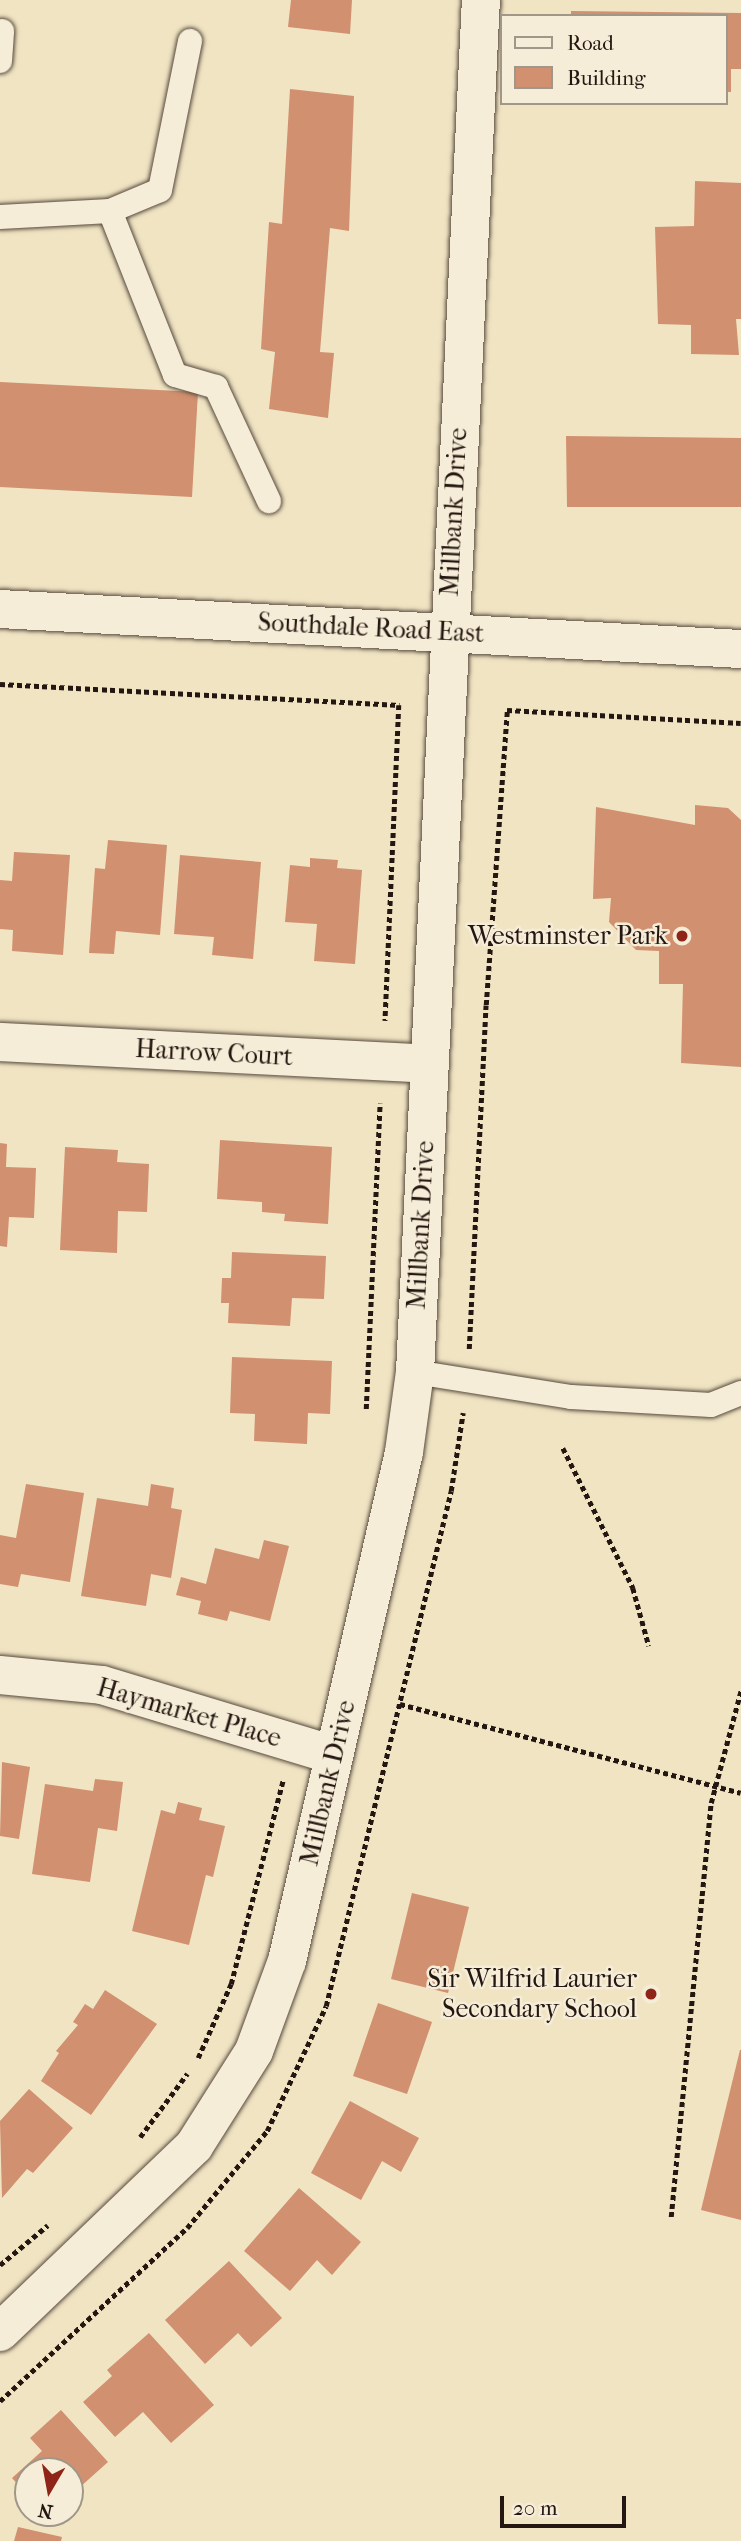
<!DOCTYPE html>
<style>
body{margin:0}
#map{position:relative;width:741px;height:2541px;overflow:hidden;background:#f0e4c3;font-family:"IM FELL French Canon",serif}
div>[style]{position:absolute}
[style*='--x']{left:calc(var(--x)*1px);top:calc(var(--y)*1px);width:calc(var(--w)*1px);rotate:calc(var(--a)*1deg)}
.building>*{inset:0;background:#d1906f}
.path>*{height:4.5px;margin-top:-2.25px;transform-origin:0;background:repeating-linear-gradient(90deg,#241610 0 5px,transparent 0 8.5px)}
.roads{filter:drop-shadow(0 0 2px #574a3d) drop-shadow(0 0 2px #574a3d)}
.service>*{height:24px;margin:-12px;padding:0 12px;transform-origin:12px;border-radius:12px;background:#f5edd8}
.minor>*{height:38px;margin:-19px;padding:0 19px;transform-origin:19px;border-radius:19px;background:#f5edd8}
.tertiary>*{height:38px;margin:-19px;padding:0 19px;transform-origin:19px;border-radius:19px;background:#f5edd8}
.secondary>*{height:38px;margin:-19px;padding:0 19px;transform-origin:19px;border-radius:19px;background:#f5edd8}
.dots>*{width:19px;height:19px;translate:-50% -50%;box-sizing:border-box;border:4px solid #f5edd8;border-radius:50%}
span{translate:-50% -50%;white-space:nowrap;text-align:center;line-height:1.15;-webkit-text-stroke:5px #f5edd8;paint-order:stroke}
.street-label{font-size:26px;color:#241610}
.poi-label{font-size:26px;color:#241610}
.right{translate:-100% -50%;text-align:right}
.legend{position:absolute;left:500px;top:14px;width:228px;height:91px;box-sizing:border-box;background:#f5edd8;border:2px solid #a19788;margin:0;padding:9px 12px;list-style:none;font-size:21px;color:#241610}
.legend li{display:flex;align-items:center;gap:14px;height:35px}
.legend b{width:35px;border:2px solid #a19788}
.north{position:absolute;left:14px;top:2457px;width:70px;height:70px;box-sizing:border-box;background:#f5edd8;border:2px solid #a19788;border-radius:50%;rotate:190deg;font-size:19px;font-weight:700;line-height:28px;text-align:center;color:#241610}
.north::after{content:'';display:block;margin:auto;width:24px;height:32px;background:#8f2418;clip-path:polygon(50% 0,100% 100%,50% 72%,0 100%)}
.scale{position:absolute;left:500px;top:2496px;width:126px;height:32px;box-sizing:border-box;border:4px solid #241610;border-top:0;padding-left:9px;font-size:21px;line-height:24px;white-space:nowrap;color:#241610;-webkit-text-stroke:5px #f5edd8;paint-order:stroke}
</style>
<div id="map">
<div class="building">
<i style="clip-path:polygon(291px 0,352px 0,350px 34px,288px 27px)"></i>
<i style="clip-path:polygon(571px 11px,741px 13px,741px 69px,731px 69px,731px 92px,725px 92px,725px 16px,571px 16px)"></i>
<i style="clip-path:polygon(290px 89px,354px 96px,349px 231px,330px 228px,320px 352px,334px 353px,328px 418px,269px 409px,275px 352px,261px 349px,269px 222px,282px 224px)"></i>
<i style="clip-path:polygon(695px 181px,741px 183px,741px 319px,736px 319px,739px 355px,691px 354px,691px 325px,658px 324px,655px 227px,694px 226px)"></i>
<i style="clip-path:polygon(0 382px,198px 392px,192px 497px,0 487px)"></i>
<i style="clip-path:polygon(566px 436px,741px 438px,741px 507px,567px 507px)"></i>
<i style="clip-path:polygon(695px 805px,728px 808px,741px 820px,741px 1067px,681px 1063px,683px 984px,659px 984px,659px 951px,636px 950px,609px 922px,611px 898px,593px 899px,596px 807px,695px 825px)"></i>
<i style="clip-path:polygon(108px 840px,167px 845px,160px 935px,116px 931px,114px 954px,89px 953px,95px 868px,105px 869px)"></i>
<i style="clip-path:polygon(14px 852px,70px 855px,63px 955px,12px 951px,13px 930px,0 929px,0 880px,12px 881px)"></i>
<i style="clip-path:polygon(180px 855px,261px 862px,253px 959px,212px 955px,214px 937px,174px 934px)"></i>
<i style="clip-path:polygon(310px 858px,338px 860px,337px 868px,362px 870px,355px 964px,314px 961px,317px 924px,285px 922px,290px 865px,310px 867px)"></i>
<i style="clip-path:polygon(220px 1140px,332px 1147px,328px 1224px,284px 1221px,285px 1214px,262px 1212px,262px 1202px,217px 1199px)"></i>
<i style="clip-path:polygon(0 1143px,7px 1144px,6px 1167px,36px 1168px,34px 1218px,9px 1217px,7px 1247px,0 1246px)"></i>
<i style="clip-path:polygon(65px 1147px,118px 1150px,117px 1162px,149px 1164px,147px 1212px,118px 1211px,117px 1253px,60px 1250px)"></i>
<i style="clip-path:polygon(232px 1252px,326px 1256px,324px 1299px,292px 1298px,290px 1326px,228px 1323px,229px 1303px,221px 1303px,222px 1278px,231px 1278px)"></i>
<i style="clip-path:polygon(232px 1357px,332px 1361px,330px 1414px,308px 1413px,307px 1444px,254px 1441px,255px 1414px,230px 1413px)"></i>
<i style="clip-path:polygon(26px 1484px,84px 1493px,70px 1582px,21px 1574px,18px 1587px,0 1584px,0 1535px,16px 1538px)"></i>
<i style="clip-path:polygon(151px 1484px,174px 1488px,171px 1508px,182px 1510px,171px 1578px,151px 1574px,146px 1606px,81px 1596px,97px 1498px,148px 1506px)"></i>
<i style="clip-path:polygon(264px 1540px,289px 1546px,270px 1621px,230px 1611px,227px 1621px,198px 1614px,201px 1601px,176px 1595px,181px 1577px,206px 1584px,215px 1548px,259px 1559px)"></i>
<i style="clip-path:polygon(2px 1762px,30px 1767px,19px 1839px,0 1836px)"></i>
<i style="clip-path:polygon(95px 1779px,123px 1782px,117px 1831px,98px 1828px,90px 1882px,32px 1874px,45px 1784px,93px 1791px)"></i>
<i style="clip-path:polygon(178px 1802px,202px 1808px,199px 1820px,225px 1826px,213px 1877px,206px 1875px,189px 1945px,132px 1931px,161px 1810px,175px 1814px)"></i>
<i style="clip-path:polygon(412px 1893px,469px 1907px,448px 1993px,391px 1979px)"></i>
<i style="clip-path:polygon(105px 1990px,157px 2024px,91px 2115px,41px 2081px,59px 2053px,56px 2051px,78px 2025px,73px 2022px,85px 2004px,93px 2009px)"></i>
<i style="clip-path:polygon(378px 2003px,432px 2022px,407px 2094px,353px 2076px)"></i>
<i style="clip-path:polygon(740px 2050px,741px 2050px,741px 2220px,701px 2210px)"></i>
<i style="clip-path:polygon(29px 2089px,73px 2128px,33px 2173px,27px 2169px,2px 2198px,0 2121px)"></i>
<i style="clip-path:polygon(350px 2101px,419px 2138px,401px 2172px,382px 2161px,361px 2200px,311px 2173px)"></i>
<i style="clip-path:polygon(299px 2188px,361px 2242px,332px 2275px,317px 2260px,290px 2291px,244px 2251px)"></i>
<i style="clip-path:polygon(229px 2261px,282px 2318px,251px 2347px,238px 2333px,205px 2364px,165px 2320px)"></i>
<i style="clip-path:polygon(149px 2333px,214px 2405px,171px 2443px,143px 2412px,115px 2437px,83px 2402px,112px 2376px,107px 2370px)"></i>
<i style="clip-path:polygon(61px 2410px,108px 2462px,70px 2496px,70px 2471px,28px 2471px,28px 2496px,12px 2478px,42px 2451px,30px 2438px)"></i>
<i style="clip-path:polygon(18px 2527px,62px 2537px,61px 2541px,14px 2541px)"></i>
</div>
<div class="path">
<i style="--x:0;--y:684;--w:400;--a:3"></i>
<i style="--x:399;--y:705;--w:316;--a:92.5"></i>
<i style="--x:469;--y:1349;--w:344;--a:-87.2"></i>
<i style="--x:486;--y:1005;--w:296;--a:-85.9"></i>
<i style="--x:507;--y:710;--w:234;--a:3.2"></i>
<i style="--x:366;--y:1409;--w:306;--a:-87.4"></i>
<i style="--x:563;--y:1448;--w:157;--a:63.4"></i>
<i style="--x:633;--y:1588;--w:60;--a:74.6"></i>
<i style="--x:400;--y:1704;--w:352;--a:14.6"></i>
<i style="--x:198;--y:2058;--w:81;--a:-66"></i>
<i style="--x:231;--y:1984;--w:211;--a:-75.7"></i>
<i style="--x:140;--y:2137;--w:79;--a:-53.3"></i>
<i style="--x:671;--y:2217;--w:416;--a:-84.5"></i>
<i style="--x:711;--y:1803;--w:117;--a:-75.1"></i>
<i style="--x:0;--y:2265;--w:62;--a:-39.8"></i>
<i style="--x:0;--y:2401;--w:255;--a:-42.8"></i>
<i style="--x:187;--y:2228;--w:126;--a:-50.5"></i>
<i style="--x:267;--y:2131;--w:138;--a:-64.7"></i>
<i style="--x:326;--y:2006;--w:530;--a:-76.36"></i>
<i style="--x:451;--y:1491;--w:79;--a:-81.3"></i>
</div>
<div class="roads">
<div class="service">
<i style="--x:0;--y:61;--w:30;--a:-86"></i>
<i style="--x:110;--y:211;--w:176;--a:68.4"></i>
<i style="--x:175;--y:375;--w:43;--a:16.3"></i>
<i style="--x:216;--y:387;--w:126;--a:65.1"></i>
<i style="--x:0;--y:217;--w:110;--a:-3.1"></i>
<i style="--x:110;--y:211;--w:54;--a:-22.8"></i>
<i style="--x:160;--y:190;--w:152;--a:-78.6"></i>
<i style="--x:415;--y:1372;--w:158;--a:9.1"></i>
<i style="--x:571;--y:1397;--w:140;--a:3.3"></i>
<i style="--x:711;--y:1405;--w:32;--a:-22"></i>
</div>
<div class="minor">
<i style="--x:0;--y:1042;--w:430;--a:2.9"></i>
<i style="--x:0;--y:1675;--w:102;--a:5.6"></i>
<i style="--x:102;--y:1685;--w:242;--a:16.8"></i>
</div>
<div class="tertiary">
<i style="--x:0;--y:2332;--w:269;--a:-43.8"></i>
<i style="--x:194;--y:2146;--w:112;--a:-57.7"></i>
<i style="--x:254;--y:2051;--w:96;--a:-69.9"></i>
<i style="--x:287;--y:1961;--w:522;--a:-77.05"></i>
<i style="--x:404;--y:1452;--w:81;--a:-82.2"></i>
<i style="--x:415;--y:1372;--w:1374;--a:-87.25"></i>
</div>
<div class="secondary">
<i style="--x:0;--y:609;--w:742;--a:3.09"></i>
</div>
</div>
<div class="dots">
<i style="left:682px;top:936px;background:#8f2418"></i>
<i style="left:651px;top:1994px;background:#8f2418"></i>
</div>
<div class="street-label">
<span style="left:454px;top:512px;rotate:-87deg">Millbank Drive</span>
<span style="left:371px;top:628px;rotate:3deg">Southdale Road East</span>
<span style="left:214px;top:1053px;rotate:3deg">Harrow Court</span>
<span style="left:421px;top:1225px;rotate:-87deg">Millbank Drive</span>
<span style="left:189px;top:1713px;rotate:16deg">Haymarket Place</span>
<span style="left:328px;top:1783px;rotate:-77deg">Millbank Drive</span>
</div>
<div class="poi-label">
<span class="right" style="left:668px;top:936px">Westminster Park</span>
<span class="right" style="left:637px;top:1994px">Sir Wilfrid Laurier<br>Secondary School</span>
</div>
<ul class="legend">
<li><b style="height:9px;background:#f5edd8"></b>Road</li>
<li><b style="height:19px;background:#d1906f"></b>Building</li>
</ul>
<div class="north">N</div>
<div class="scale">20 m</div>
</div>
